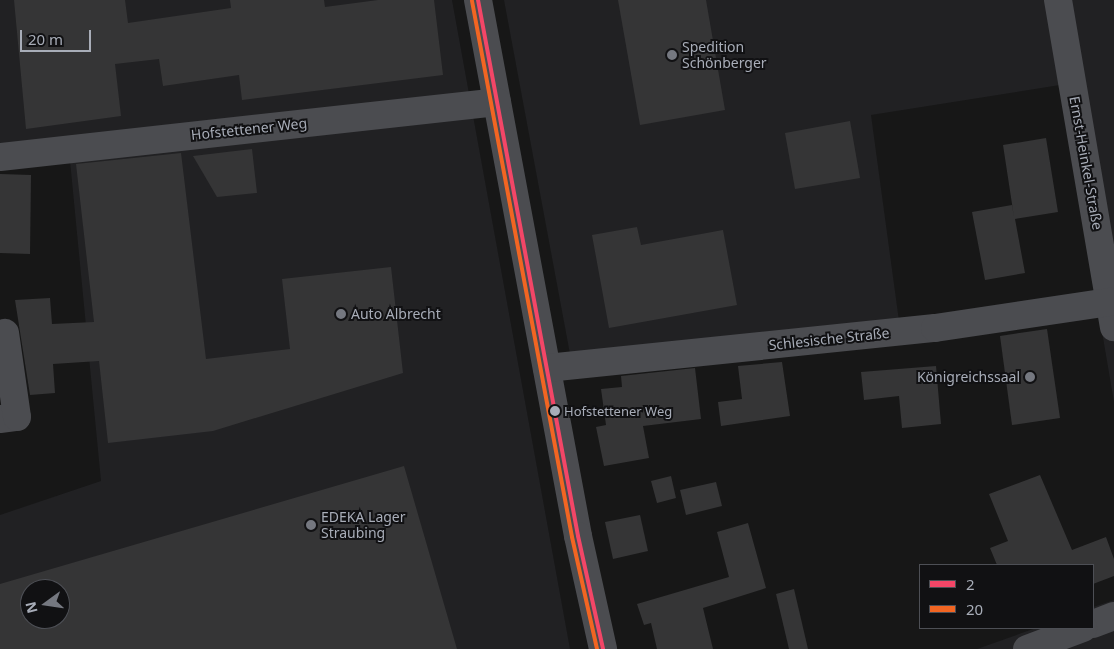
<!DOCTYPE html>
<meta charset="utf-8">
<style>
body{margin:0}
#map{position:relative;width:1114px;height:649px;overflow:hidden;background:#171717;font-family:"Noto Sans",sans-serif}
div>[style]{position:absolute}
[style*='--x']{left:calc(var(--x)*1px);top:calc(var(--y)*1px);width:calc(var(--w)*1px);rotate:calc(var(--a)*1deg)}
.built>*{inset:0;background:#212123}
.building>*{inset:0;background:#353536}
.minor>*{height:28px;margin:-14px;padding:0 14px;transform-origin:14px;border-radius:14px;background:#4b4c50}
.bus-1>*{height:4px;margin:-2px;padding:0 2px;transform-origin:2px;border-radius:2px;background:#f34667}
.bus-2>*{height:4px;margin:-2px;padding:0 2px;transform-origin:2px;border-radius:2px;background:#f26522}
.dots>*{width:14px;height:14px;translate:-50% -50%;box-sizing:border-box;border:2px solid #111113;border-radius:50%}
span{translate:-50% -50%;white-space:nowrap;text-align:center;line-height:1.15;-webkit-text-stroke:4px #111113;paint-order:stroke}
.bus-label{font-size:13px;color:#a8adb8}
.left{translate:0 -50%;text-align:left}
.poi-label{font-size:14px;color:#a8adb8}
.right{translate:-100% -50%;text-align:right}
.street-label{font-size:14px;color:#a8adb8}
.legend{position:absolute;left:919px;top:564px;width:175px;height:65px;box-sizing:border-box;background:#111113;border:1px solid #4d4f55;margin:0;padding:6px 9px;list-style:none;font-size:15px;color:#a8adb8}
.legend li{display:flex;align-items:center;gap:10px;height:25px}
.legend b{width:25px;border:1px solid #4d4f55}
.north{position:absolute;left:20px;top:579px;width:50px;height:50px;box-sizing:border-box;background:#111113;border:1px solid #4d4f55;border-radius:50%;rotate:256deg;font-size:14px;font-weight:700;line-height:20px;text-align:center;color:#a8adb8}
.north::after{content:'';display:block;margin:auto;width:18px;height:22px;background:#757880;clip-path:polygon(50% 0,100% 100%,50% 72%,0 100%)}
.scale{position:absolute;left:20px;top:30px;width:71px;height:22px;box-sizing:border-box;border:2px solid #a8adb8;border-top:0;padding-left:6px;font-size:15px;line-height:18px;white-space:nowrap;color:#a8adb8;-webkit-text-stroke:4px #111113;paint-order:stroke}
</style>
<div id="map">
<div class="built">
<i style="clip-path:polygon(evenodd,0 0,452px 0,570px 649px,0 649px,0 515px,101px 481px,68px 140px,0 147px,0 0,30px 589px,60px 589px,60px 619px,30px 619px,30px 589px)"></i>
<i style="clip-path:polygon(504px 0,1114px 0,1114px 402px,1060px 85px,871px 115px,899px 321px,570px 354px)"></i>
<i style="clip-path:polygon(1114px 600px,1114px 649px,977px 649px,1036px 628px,1093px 628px,1093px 607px)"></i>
</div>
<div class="building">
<i style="clip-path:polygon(14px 0,125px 0,128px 23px,231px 8px,230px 0,324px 0,325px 7px,378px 0,434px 0,443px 75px,242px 100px,239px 75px,163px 86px,159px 59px,115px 64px,121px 116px,26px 129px)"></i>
<i style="clip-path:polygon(618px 0,706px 0,725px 110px,640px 125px)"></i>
<i style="clip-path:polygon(850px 121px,860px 178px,795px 189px,785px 133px)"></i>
<i style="clip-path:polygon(1046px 138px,1058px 212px,1015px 219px,1025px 273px,985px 280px,972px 212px,1012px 205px,1014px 217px,1003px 145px)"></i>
<i style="clip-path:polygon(252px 149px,257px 193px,217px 197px,193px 156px)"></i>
<i style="clip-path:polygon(181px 153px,206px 359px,290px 349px,282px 279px,391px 267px,403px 373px,213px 431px,108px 443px,99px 361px,53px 364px,55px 393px,30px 395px,15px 300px,50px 298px,52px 324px,94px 322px,76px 164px)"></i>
<i style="clip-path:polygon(0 174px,31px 175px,30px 254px,0 253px)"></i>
<i style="clip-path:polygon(637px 227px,641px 245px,723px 230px,737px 305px,609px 328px,592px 235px)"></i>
<i style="clip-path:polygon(1047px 329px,1060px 418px,1012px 425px,1000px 336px)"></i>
<i style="clip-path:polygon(782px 362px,790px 416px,721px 426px,718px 402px,742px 399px,738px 366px)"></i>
<i style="clip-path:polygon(936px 366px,941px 424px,902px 428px,899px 396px,864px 400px,861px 372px)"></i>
<i style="clip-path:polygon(695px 368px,701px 419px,643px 426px,649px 458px,604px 466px,596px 427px,606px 425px,601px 389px,622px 387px,621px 376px)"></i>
<i style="clip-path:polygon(evenodd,404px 466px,457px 649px,0 649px,0 584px,404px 466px,30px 589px,60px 589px,60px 619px,30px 619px,30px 589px)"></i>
<i style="clip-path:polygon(1040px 475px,1072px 550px,1106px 537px,1114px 559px,1114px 576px,1093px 584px,1093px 565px,997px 565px,990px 548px,1008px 541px,989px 494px)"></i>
<i style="clip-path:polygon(671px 476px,676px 498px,657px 503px,651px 481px)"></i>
<i style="clip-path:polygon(716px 482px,722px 506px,686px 515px,680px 490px)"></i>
<i style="clip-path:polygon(640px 515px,648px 551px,613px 559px,605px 522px)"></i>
<i style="clip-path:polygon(748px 523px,766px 588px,703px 608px,713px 649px,657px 649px,651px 623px,644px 625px,637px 604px,729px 577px,717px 532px)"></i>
<i style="clip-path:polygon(794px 589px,808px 649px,789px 649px,776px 594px)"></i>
</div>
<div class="minor">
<i style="--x:478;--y:0;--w:545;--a:79.43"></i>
<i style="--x:578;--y:536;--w:116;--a:77.5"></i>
<i style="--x:1058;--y:0;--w:332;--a:80.3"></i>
<i style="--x:0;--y:157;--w:500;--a:-6.31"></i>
<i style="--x:547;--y:368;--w:390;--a:-5.9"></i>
<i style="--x:935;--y:328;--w:177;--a:-8.5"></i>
<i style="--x:0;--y:419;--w:17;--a:-7"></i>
<i style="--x:17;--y:417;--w:85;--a:-98.1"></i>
<i style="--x:1093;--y:624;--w:22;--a:-21"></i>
<i style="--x:1027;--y:649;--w:60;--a:-20.6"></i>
</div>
<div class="bus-1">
<i style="--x:478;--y:0;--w:545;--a:79.43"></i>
<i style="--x:578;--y:536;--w:116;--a:77.5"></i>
</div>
<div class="bus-2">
<i style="--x:472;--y:1;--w:545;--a:79.43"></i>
<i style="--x:572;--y:537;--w:115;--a:77.4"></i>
</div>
<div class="dots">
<i style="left:672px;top:55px;background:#757880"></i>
<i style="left:341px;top:314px;background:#757880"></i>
<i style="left:1030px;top:377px;background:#757880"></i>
<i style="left:555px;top:411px;background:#a8adb8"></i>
<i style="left:311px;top:525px;background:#757880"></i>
</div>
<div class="bus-label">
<span class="left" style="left:564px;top:411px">Hofstettener Weg</span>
</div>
<div class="poi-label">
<span class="left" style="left:682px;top:55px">Spedition<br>Schönberger</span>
<span class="left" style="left:351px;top:314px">Auto Albrecht</span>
<span class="right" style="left:1020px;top:377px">Königreichssaal</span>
<span class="left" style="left:321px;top:525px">EDEKA Lager<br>Straubing</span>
</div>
<div class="street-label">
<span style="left:249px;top:129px;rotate:-6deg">Hofstettener Weg</span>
<span style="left:1086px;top:163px;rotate:80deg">Ernst-Heinkel-Straße</span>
<span style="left:829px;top:339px;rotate:-6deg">Schlesische Straße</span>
</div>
<ul class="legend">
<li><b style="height:6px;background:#f34667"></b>2</li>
<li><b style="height:6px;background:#f26522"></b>20</li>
</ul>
<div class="north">N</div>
<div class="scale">20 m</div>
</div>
